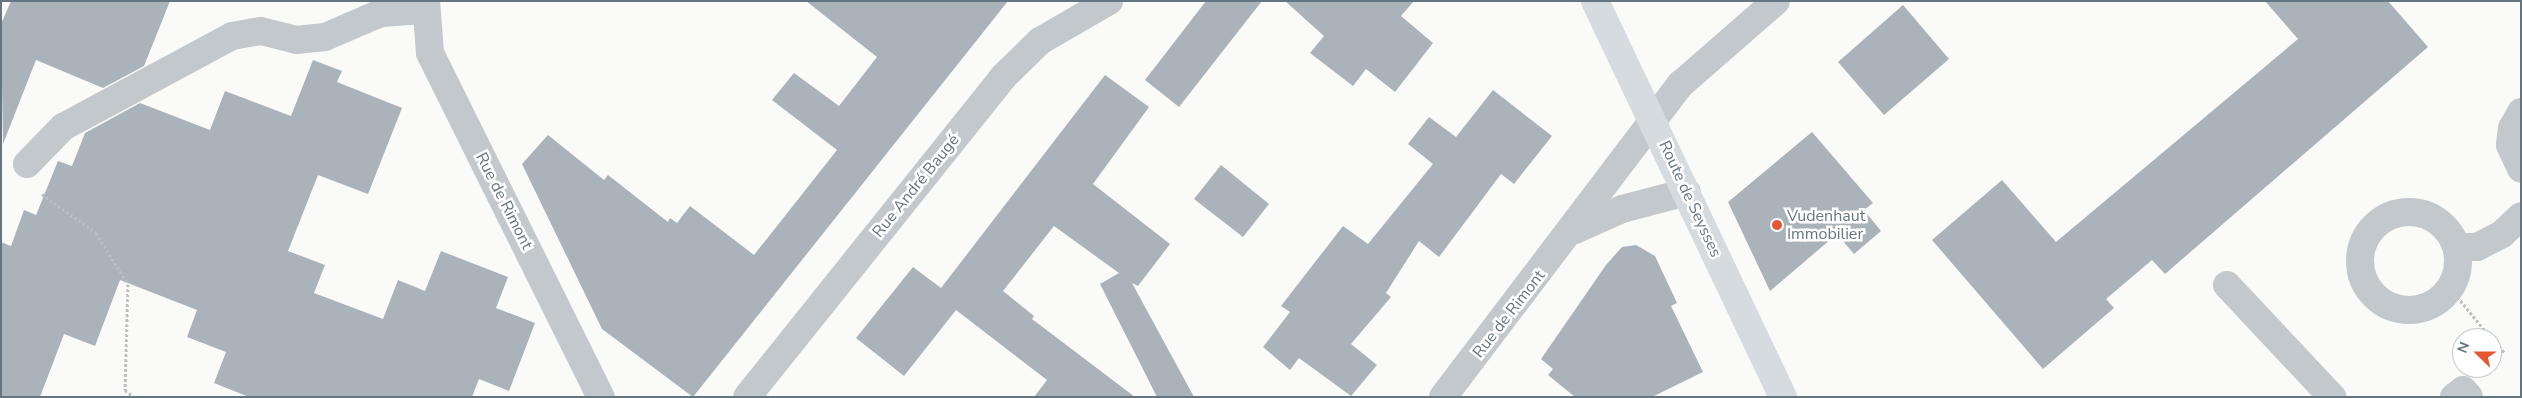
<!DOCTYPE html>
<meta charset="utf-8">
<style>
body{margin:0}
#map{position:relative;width:2522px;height:398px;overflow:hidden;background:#fafaf8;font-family:"Nunito Sans",sans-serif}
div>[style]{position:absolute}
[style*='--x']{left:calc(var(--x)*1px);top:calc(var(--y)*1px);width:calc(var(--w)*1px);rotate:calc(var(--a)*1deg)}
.building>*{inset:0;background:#aab3b9}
.path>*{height:3px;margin-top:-1.5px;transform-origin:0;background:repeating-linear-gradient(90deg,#bbbfc2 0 2.5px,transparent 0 5px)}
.minor>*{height:28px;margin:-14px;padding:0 14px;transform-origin:14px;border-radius:14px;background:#c3c8cc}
.minor>.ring{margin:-14px;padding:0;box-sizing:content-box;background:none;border:28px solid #c3c8cc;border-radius:50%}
.major>*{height:28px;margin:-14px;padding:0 14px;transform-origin:14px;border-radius:14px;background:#d6dbdf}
.dots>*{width:14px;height:14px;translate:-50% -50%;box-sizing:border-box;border:2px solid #fff;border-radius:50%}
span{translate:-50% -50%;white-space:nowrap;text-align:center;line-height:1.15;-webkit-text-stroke:5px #fff;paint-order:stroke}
.street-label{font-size:16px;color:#657683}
.poi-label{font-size:16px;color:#657683}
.left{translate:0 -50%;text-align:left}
.frame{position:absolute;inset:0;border:2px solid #657683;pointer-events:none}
.north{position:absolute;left:2452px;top:328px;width:50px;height:50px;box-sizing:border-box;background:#fff;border:1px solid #c1c8cd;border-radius:50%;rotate:292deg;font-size:14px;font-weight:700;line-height:20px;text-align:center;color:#657683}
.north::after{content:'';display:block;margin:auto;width:18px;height:22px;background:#e4572e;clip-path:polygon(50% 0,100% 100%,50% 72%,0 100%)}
</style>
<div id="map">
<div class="building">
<i style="clip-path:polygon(11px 1px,170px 1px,144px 66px,103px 88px,36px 60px,3px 144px,1px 24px)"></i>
<i style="clip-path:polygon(806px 1px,1008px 1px,693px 397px,602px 329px,522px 164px,548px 135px,604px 180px,608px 175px,668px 222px,670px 218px,677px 223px,690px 206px,754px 255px,837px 150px,772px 100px,794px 73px,839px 106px,877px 57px)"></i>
<i style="clip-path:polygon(1206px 1px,1262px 1px,1179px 107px,1145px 80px)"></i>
<i style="clip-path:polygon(1285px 1px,1414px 1px,1401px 16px,1433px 43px,1395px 92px,1366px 69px,1353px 86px,1310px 53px,1324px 36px)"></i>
<i style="clip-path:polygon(2265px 1px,2388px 1px,2428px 47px,2165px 274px,2152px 260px,2106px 299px,2114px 308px,2043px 369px,1932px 240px,2002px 180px,2056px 242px,2298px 39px)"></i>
<i style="clip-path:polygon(1903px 5px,1949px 59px,1884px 115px,1838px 62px)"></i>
<i style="clip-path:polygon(313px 60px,342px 71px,337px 82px,402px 108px,368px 194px,318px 175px,288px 251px,325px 265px,314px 293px,383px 319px,398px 280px,425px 291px,441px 251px,508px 277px,496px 308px,535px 323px,509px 391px,479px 379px,472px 397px,249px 397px,214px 383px,226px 352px,187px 337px,197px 310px,120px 280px,95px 346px,64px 334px,40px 397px,1px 397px,1px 242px,11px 246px,24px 210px,36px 215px,58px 161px,72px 166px,85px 133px,140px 103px,210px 130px,225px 91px,291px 116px)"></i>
<i style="clip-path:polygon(1105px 75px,1149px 107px,1093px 184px,1170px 244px,1138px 286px,1132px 283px,1194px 397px,1157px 397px,1100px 284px,1119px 273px,1054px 226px,1003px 291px,1034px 316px,1032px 319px,1135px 397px,1034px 397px,1047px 380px,956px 310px,904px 376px,856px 338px,913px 267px,941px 288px)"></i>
<i style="clip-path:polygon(1493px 90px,1552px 136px,1514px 184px,1501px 174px,1439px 257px,1419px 241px,1386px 293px,1391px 297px,1351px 344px,1377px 365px,1351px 396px,1299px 358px,1290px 370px,1263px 347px,1290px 312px,1281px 306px,1343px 226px,1368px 244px,1433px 164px,1408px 144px,1429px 117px,1456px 137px)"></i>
<i style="clip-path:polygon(1812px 132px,1873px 203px,1864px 210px,1881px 231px,1854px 254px,1837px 234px,1770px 291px,1728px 202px)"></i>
<i style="clip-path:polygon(1221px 165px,1269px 204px,1243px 237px,1194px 199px)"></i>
<i style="clip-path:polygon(1636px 245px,1655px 256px,1677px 303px,1671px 306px,1703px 372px,1652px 397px,1575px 397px,1548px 375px,1553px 369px,1541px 359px,1606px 265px,1622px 247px)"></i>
</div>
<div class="path">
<i style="--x:42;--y:194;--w:67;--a:35.8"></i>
<i style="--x:96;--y:233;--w:60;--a:57.9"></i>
<i style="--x:128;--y:284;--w:106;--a:91.6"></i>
<i style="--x:125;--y:390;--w:11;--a:38"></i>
<i style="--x:2451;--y:289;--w:63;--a:50.8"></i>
<i style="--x:2492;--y:339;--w:18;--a:47"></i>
</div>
<div class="minor">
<i style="--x:426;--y:1;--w:52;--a:85.6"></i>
<i style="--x:430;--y:53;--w:384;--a:63.6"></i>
<i style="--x:2521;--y:112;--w:18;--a:119"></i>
<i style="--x:2512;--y:128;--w:17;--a:97"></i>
<i style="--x:2510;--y:145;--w:26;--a:65"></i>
<i style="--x:27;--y:164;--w:52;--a:-45.8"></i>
<i style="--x:63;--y:127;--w:192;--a:-28.3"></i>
<i style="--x:232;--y:36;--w:29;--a:-10"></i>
<i style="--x:261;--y:31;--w:36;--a:14"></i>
<i style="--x:296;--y:40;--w:29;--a:-6"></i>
<i style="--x:325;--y:37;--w:61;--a:-23.2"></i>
<i style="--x:381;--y:13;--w:43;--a:-4"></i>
<i class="ring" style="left:2360px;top:212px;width:70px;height:70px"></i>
<i style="--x:1575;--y:230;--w:51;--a:-24.1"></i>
<i style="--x:1622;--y:209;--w:67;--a:-14.7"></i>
<i style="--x:2457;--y:247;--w:20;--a:0"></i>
<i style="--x:2477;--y:247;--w:28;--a:-27"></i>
<i style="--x:2502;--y:234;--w:26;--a:-43"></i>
<i style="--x:2227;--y:285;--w:154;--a:46.8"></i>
<i style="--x:747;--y:397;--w:410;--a:-51.3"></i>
<i style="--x:1003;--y:77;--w:52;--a:-44.2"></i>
<i style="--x:1040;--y:41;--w:80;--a:-30.1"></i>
<i style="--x:1443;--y:397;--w:393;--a:-52.8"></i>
<i style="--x:1681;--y:84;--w:126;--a:-41.1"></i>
<i style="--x:2454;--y:397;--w:11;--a:-38"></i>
<i style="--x:2463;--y:390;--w:9;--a:49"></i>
</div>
<div class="major">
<i style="--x:1595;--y:1;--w:438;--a:64.6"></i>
</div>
<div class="dots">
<i style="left:1777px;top:225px;background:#e4572e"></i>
</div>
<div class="street-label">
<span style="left:916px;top:186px;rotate:-51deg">Rue André Baugé</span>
<span style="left:1690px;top:199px;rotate:65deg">Route de Seysses</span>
<span style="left:504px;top:201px;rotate:63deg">Rue de Rimont</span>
<span style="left:1509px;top:314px;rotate:-52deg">Rue de Rimont</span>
</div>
<div class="poi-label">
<span class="left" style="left:1787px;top:225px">Vudenhaut<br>Immobilier</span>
</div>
<div class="frame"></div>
<div class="north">N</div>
</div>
